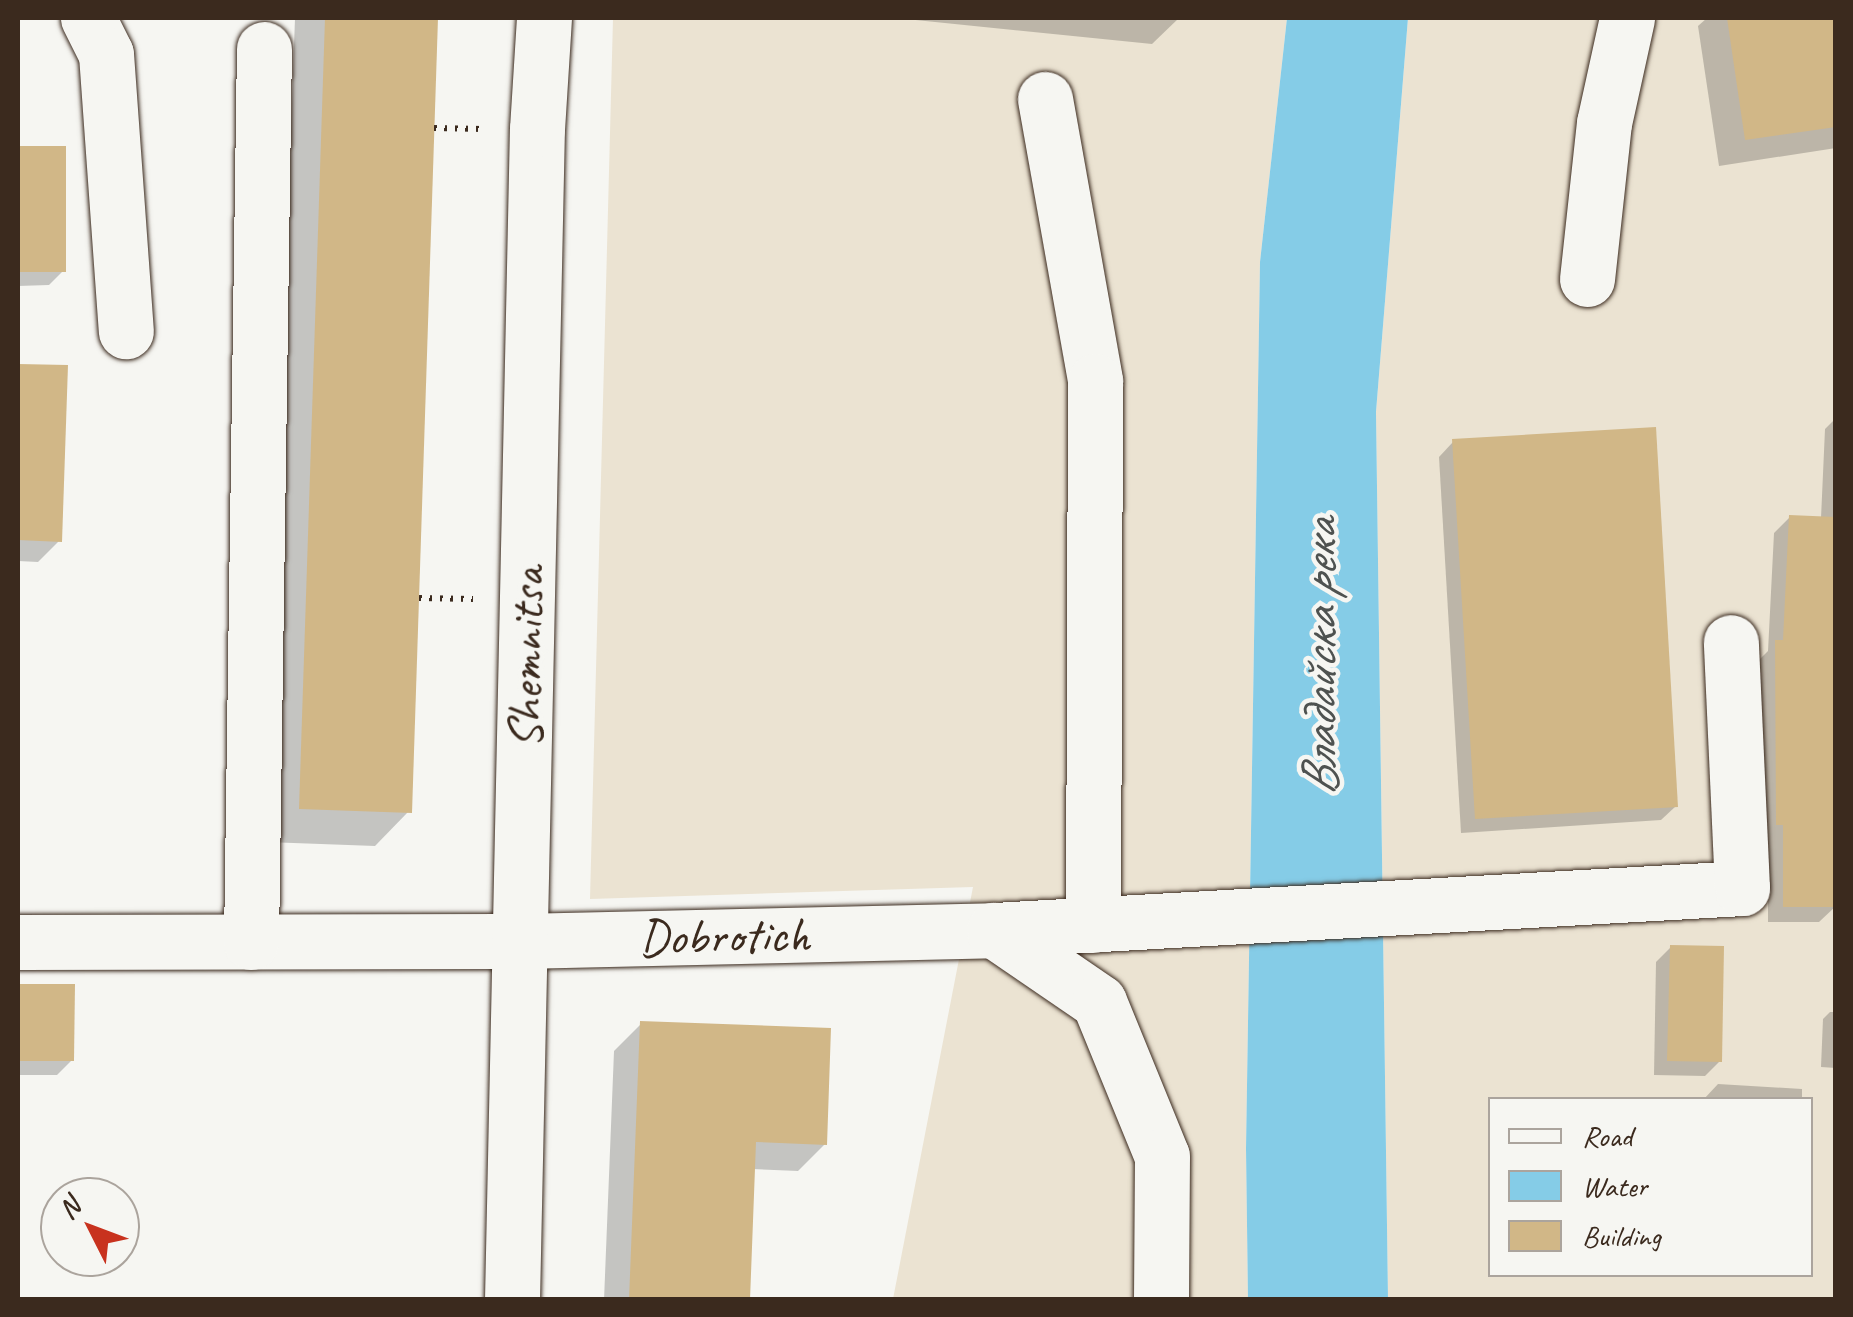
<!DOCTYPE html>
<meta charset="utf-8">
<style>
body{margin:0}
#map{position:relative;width:1853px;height:1317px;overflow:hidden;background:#f6f6f2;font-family:Caveat,sans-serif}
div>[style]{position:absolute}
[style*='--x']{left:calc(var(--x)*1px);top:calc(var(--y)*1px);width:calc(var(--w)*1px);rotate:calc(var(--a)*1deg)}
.built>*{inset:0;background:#ebe3d2}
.water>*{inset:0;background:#85cce7}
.shadow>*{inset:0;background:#0003}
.building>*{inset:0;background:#d1b787}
.path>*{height:6px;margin-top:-3px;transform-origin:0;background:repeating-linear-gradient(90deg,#3b2a1e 0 2.5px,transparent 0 10.5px)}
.roads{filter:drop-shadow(0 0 2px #3b2a1e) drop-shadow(0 0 2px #3b2a1e)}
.minor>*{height:55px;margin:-27.5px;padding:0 27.5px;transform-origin:27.5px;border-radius:27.5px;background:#f6f6f2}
span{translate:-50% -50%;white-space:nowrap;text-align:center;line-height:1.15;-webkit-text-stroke:9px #f6f6f2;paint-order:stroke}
.street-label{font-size:50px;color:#3b2a1e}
.water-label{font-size:52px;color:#4e5250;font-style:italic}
.frame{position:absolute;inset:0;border:20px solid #3b2a1e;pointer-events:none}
.legend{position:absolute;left:1488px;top:1097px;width:325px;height:180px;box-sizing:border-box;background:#f6f6f2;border:2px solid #aba49d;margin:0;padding:12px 18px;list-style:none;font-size:30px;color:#3b2a1e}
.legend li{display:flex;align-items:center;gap:20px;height:50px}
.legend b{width:50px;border:2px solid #aba49d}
.north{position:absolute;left:40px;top:1177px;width:100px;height:100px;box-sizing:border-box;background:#f6f6f2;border:2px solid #aba49d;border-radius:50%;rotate:312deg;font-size:28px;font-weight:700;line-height:40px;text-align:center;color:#3b2a1e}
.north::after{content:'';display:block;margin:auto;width:35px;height:45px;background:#c8321e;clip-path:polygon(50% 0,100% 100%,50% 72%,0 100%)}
</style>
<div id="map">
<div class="built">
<i style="clip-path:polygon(613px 18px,1287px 18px,1260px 262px,1246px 1149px,1248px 1299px,893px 1299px,973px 887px,590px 899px)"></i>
<i style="clip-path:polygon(evenodd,1408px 18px,1835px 18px,1835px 1299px,1388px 1300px,1376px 412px,1408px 18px,1490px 1100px,1810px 1100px,1810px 1274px,1490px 1274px,1490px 1100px)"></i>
</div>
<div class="water">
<i style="clip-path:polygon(1287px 18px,1408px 18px,1376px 412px,1388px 1299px,1248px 1300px,1246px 1149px,1260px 262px)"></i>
</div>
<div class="shadow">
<i style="clip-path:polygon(295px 18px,436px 18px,409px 811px,375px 846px,266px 842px)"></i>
<i style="clip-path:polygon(896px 18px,1179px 18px,1152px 44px)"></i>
<i style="clip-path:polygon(1707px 18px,1836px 18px,1836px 148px,1719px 166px,1698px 26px)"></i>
<i style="clip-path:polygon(63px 148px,63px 271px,49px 285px,18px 286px,18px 149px)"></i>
<i style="clip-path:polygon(18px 367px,65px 368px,60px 540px,38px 562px,18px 561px)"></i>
<i style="clip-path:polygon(1836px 418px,1836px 906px,1819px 922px,1768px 922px,1768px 840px,1761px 840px,1760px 659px,1768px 651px,1774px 533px,1790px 517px,1821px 518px,1825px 429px)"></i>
<i style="clip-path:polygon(1453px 442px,1676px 806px,1661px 820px,1461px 833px,1439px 457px)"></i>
<i style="clip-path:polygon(1671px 947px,1720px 1061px,1705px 1076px,1654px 1075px,1656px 962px)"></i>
<i style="clip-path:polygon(18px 986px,73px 986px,72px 1060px,57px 1075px,18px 1075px)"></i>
<i style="clip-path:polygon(1830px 1012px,1836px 1012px,1836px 1068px,1821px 1067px,1823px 1019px)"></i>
<i style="clip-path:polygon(641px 1024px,825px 1144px,798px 1171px,752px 1169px,748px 1300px,604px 1300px,614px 1051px)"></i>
<i style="clip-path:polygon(1718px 1084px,1802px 1089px,1802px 1100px,1703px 1100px)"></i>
</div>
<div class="building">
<i style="clip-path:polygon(325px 18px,438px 18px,412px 813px,299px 809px)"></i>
<i style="clip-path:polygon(1727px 18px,1836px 18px,1836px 127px,1745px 140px)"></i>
<i style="clip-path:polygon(18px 146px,66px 146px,66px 272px,18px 272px)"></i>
<i style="clip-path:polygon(18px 364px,68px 365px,62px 542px,18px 540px)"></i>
<i style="clip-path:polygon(1656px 427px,1678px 807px,1475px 819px,1452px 439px)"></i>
<i style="clip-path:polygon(1789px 515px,1836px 517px,1836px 907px,1783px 907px,1783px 825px,1776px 825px,1775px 640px,1783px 640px)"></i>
<i style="clip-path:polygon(1670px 945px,1724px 946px,1722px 1062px,1667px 1061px)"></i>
<i style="clip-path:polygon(18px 984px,75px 984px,74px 1061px,18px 1061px)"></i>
<i style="clip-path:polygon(640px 1021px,831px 1028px,827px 1145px,756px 1142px,750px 1300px,629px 1300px)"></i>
</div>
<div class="path">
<i style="--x:434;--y:128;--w:49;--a:1.2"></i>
<i style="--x:419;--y:598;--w:54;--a:1.1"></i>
</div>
<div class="roads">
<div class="minor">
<i style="--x:88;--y:18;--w:40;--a:63.4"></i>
<i style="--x:106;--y:54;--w:278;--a:85.9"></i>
<i style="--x:1045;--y:99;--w:286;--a:79.9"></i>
<i style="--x:1095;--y:381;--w:544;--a:90.21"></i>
<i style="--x:1587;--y:279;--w:157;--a:-83.8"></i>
<i style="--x:1604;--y:123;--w:107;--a:-77.6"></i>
<i style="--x:994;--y:930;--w:127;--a:34.4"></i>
<i style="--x:1099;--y:1002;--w:166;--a:67.8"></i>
<i style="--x:1162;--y:1156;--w:144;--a:90.4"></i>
<i style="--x:18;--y:942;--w:502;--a:-0.11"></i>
<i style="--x:520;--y:941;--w:474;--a:-1.3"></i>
<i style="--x:994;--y:930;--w:749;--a:-3.21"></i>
<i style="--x:1742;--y:888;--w:246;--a:-92.6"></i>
<i style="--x:251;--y:942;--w:893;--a:-89.17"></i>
<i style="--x:512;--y:1300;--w:1171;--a:-88.78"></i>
<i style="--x:537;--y:129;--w:111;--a:-86.4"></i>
</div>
</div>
<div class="street-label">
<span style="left:526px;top:658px;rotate:-89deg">Shemnitsa</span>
<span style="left:724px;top:936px;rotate:-1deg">Dobrotich</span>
</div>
<div class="water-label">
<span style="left:1320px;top:658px;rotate:-90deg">Владайска река</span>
</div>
<div class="frame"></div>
<ul class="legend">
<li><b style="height:12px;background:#f6f6f2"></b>Road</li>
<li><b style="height:28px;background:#85cce7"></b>Water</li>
<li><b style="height:28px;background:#d1b787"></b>Building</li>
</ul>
<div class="north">N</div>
</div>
